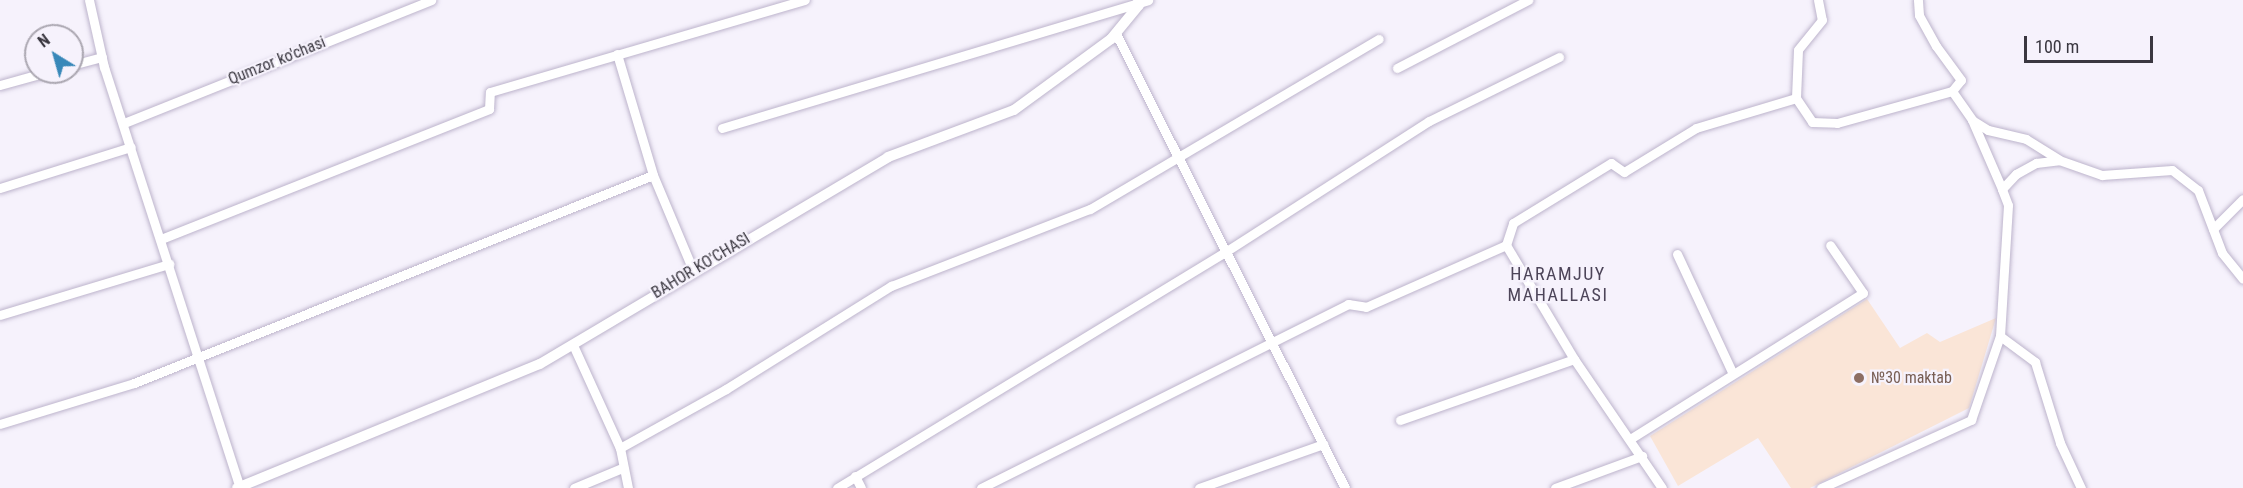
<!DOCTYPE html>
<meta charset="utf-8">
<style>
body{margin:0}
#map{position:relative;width:2243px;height:488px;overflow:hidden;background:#f6f2fc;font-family:"Roboto Condensed",sans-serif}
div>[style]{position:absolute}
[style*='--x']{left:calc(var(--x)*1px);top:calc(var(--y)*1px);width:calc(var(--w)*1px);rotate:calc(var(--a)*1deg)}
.education>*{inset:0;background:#fae5d7}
.roads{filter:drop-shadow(0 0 2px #bdb4cc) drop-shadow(0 0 2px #bdb4cc)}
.minor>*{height:9px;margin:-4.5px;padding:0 4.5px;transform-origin:4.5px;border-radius:4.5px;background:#fff}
.tertiary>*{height:10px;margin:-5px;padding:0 5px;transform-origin:5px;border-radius:5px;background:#fff}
.dots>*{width:16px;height:16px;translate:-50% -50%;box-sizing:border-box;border:3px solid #f6f2fc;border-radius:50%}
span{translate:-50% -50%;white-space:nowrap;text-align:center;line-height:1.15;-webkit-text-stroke:4.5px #f6f2fc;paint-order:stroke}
.street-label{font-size:16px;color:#3a3740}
.education-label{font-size:16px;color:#785e54}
.left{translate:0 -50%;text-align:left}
.neighbourhood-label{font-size:18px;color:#4d4559;letter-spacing:1.5px}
.north{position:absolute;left:24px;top:24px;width:60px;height:60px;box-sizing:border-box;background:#f6f2fc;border:2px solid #aba7b1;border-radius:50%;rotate:323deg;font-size:16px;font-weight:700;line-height:24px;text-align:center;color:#3a3740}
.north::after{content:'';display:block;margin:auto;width:21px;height:27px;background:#3888b9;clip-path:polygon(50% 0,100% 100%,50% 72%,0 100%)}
.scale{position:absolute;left:2024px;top:36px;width:129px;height:27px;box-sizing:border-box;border:3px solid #3a3740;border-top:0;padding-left:8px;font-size:18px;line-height:21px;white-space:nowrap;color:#3a3740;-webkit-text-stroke:4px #f6f2fc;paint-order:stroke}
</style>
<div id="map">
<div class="education">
<i style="clip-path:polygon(1867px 299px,1900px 348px,1927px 333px,1940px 342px,1996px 318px,1969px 408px,1810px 488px,1791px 488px,1758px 438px,1678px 486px,1650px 436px)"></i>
</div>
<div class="roads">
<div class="minor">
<i style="--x:89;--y:0;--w:69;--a:77.4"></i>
<i style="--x:104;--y:67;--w:442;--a:72.1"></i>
<i style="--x:1818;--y:0;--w:20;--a:79"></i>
<i style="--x:1822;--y:20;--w:38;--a:129"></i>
<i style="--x:1798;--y:50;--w:48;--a:92.4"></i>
<i style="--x:1796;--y:98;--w:29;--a:56"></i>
<i style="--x:1812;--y:122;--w:25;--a:2"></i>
<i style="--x:1837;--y:123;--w:119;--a:-15.5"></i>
<i style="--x:1952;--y:91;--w:14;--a:-51"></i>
<i style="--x:1961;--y:80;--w:42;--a:-126.3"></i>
<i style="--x:1936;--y:46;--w:35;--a:-119"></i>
<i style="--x:1919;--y:15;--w:15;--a:-94"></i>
<i style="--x:1116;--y:34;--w:508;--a:63.23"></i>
<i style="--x:617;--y:54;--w:126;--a:73.4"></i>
<i style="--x:653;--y:175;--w:103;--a:67.2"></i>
<i style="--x:72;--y:65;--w:31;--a:-15"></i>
<i style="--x:1397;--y:68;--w:148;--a:-27.4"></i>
<i style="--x:0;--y:85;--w:49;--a:-15.5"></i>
<i style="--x:1952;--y:91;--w:35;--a:55"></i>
<i style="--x:1972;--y:120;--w:19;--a:32"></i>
<i style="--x:1988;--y:130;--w:39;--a:13"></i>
<i style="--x:2026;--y:139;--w:39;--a:32"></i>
<i style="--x:2059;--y:160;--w:46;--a:19.2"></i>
<i style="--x:2102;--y:175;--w:70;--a:-4.1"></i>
<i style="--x:2172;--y:170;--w:33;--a:38"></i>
<i style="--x:2198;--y:190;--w:67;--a:69.1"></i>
<i style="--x:2222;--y:253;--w:33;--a:51"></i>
<i style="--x:1972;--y:120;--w:75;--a:66.5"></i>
<i style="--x:2002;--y:189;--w:21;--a:-47"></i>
<i style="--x:2016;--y:174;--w:23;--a:-29"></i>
<i style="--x:2036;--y:163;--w:23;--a:-7"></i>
<i style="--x:124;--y:123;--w:331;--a:-21.8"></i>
<i style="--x:722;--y:128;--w:445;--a:-16.7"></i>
<i style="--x:0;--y:188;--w:137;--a:-17.4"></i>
<i style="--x:2213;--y:229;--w:42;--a:-45"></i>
<i style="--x:161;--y:239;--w:353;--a:-21.6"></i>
<i style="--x:489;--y:109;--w:17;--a:-87"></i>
<i style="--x:490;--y:92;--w:328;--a:-16.3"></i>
<i style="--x:1506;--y:245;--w:133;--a:59.2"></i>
<i style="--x:1574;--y:359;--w:156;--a:55.7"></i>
<i style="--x:1677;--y:254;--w:132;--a:65"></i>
<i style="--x:0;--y:315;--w:177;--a:-16.8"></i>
<i style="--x:2000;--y:336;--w:44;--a:36.6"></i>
<i style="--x:2035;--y:362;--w:85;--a:72.8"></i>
<i style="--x:2060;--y:443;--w:50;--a:65"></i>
<i style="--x:573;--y:345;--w:113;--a:65.5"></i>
<i style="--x:620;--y:448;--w:41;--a:78.7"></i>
<i style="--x:1400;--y:420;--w:184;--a:-19.3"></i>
<i style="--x:0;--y:424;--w:140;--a:-17"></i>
<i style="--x:134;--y:383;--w:559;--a:-21.84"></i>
<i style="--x:1630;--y:439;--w:275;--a:-32.1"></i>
<i style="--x:1863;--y:293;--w:58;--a:-124.5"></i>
<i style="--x:620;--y:448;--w:121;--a:-29.1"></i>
<i style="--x:726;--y:389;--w:195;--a:-32"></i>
<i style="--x:891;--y:286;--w:213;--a:-21.2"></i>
<i style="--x:1090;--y:209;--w:335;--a:-30.5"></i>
<i style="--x:855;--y:476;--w:13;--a:63"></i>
<i style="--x:574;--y:488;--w:52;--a:-22.6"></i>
<i style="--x:837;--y:488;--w:454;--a:-31.3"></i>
<i style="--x:1225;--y:252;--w:242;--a:-32.7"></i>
<i style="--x:1429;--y:121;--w:145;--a:-26.2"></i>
<i style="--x:981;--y:488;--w:411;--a:-26.6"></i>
<i style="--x:1348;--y:304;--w:18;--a:9"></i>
<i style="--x:1366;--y:307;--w:153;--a:-23.9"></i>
<i style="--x:1506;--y:245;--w:23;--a:-72"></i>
<i style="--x:1513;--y:223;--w:115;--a:-31.5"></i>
<i style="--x:1611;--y:163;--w:16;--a:35"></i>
<i style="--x:1624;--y:172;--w:84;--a:-31.4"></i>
<i style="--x:1696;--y:128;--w:104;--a:-16.7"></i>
<i style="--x:1199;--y:488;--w:132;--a:-19.5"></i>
<i style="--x:1555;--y:488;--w:93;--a:-20.2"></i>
<i style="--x:1821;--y:488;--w:165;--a:-24.4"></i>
<i style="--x:1971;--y:420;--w:89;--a:-71"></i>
<i style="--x:2000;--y:336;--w:131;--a:-86.5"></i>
<i style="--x:2008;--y:205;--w:17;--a:-111"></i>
</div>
<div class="tertiary">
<i style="--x:237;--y:488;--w:327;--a:-22.3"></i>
<i style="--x:540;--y:364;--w:405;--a:-30.7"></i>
<i style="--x:888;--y:157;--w:134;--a:-20.5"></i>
<i style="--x:1014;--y:110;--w:120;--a:-36.2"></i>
<i style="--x:1111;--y:39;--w:44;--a:-50.5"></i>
<i style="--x:1139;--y:5;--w:5;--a:-101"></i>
</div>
</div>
<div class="dots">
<i style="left:1859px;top:378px;background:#8d6e63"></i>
</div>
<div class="street-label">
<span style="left:277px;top:61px;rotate:-22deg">Qumzor ko'chasi</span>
<span style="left:701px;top:266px;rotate:-31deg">BAHOR KO'CHASI</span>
</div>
<div class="education-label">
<span class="left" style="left:1871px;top:378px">№30 maktab</span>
</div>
<div class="neighbourhood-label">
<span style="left:1558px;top:285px">HARAMJUY<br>MAHALLASI</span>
</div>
<div class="north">N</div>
<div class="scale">100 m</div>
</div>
